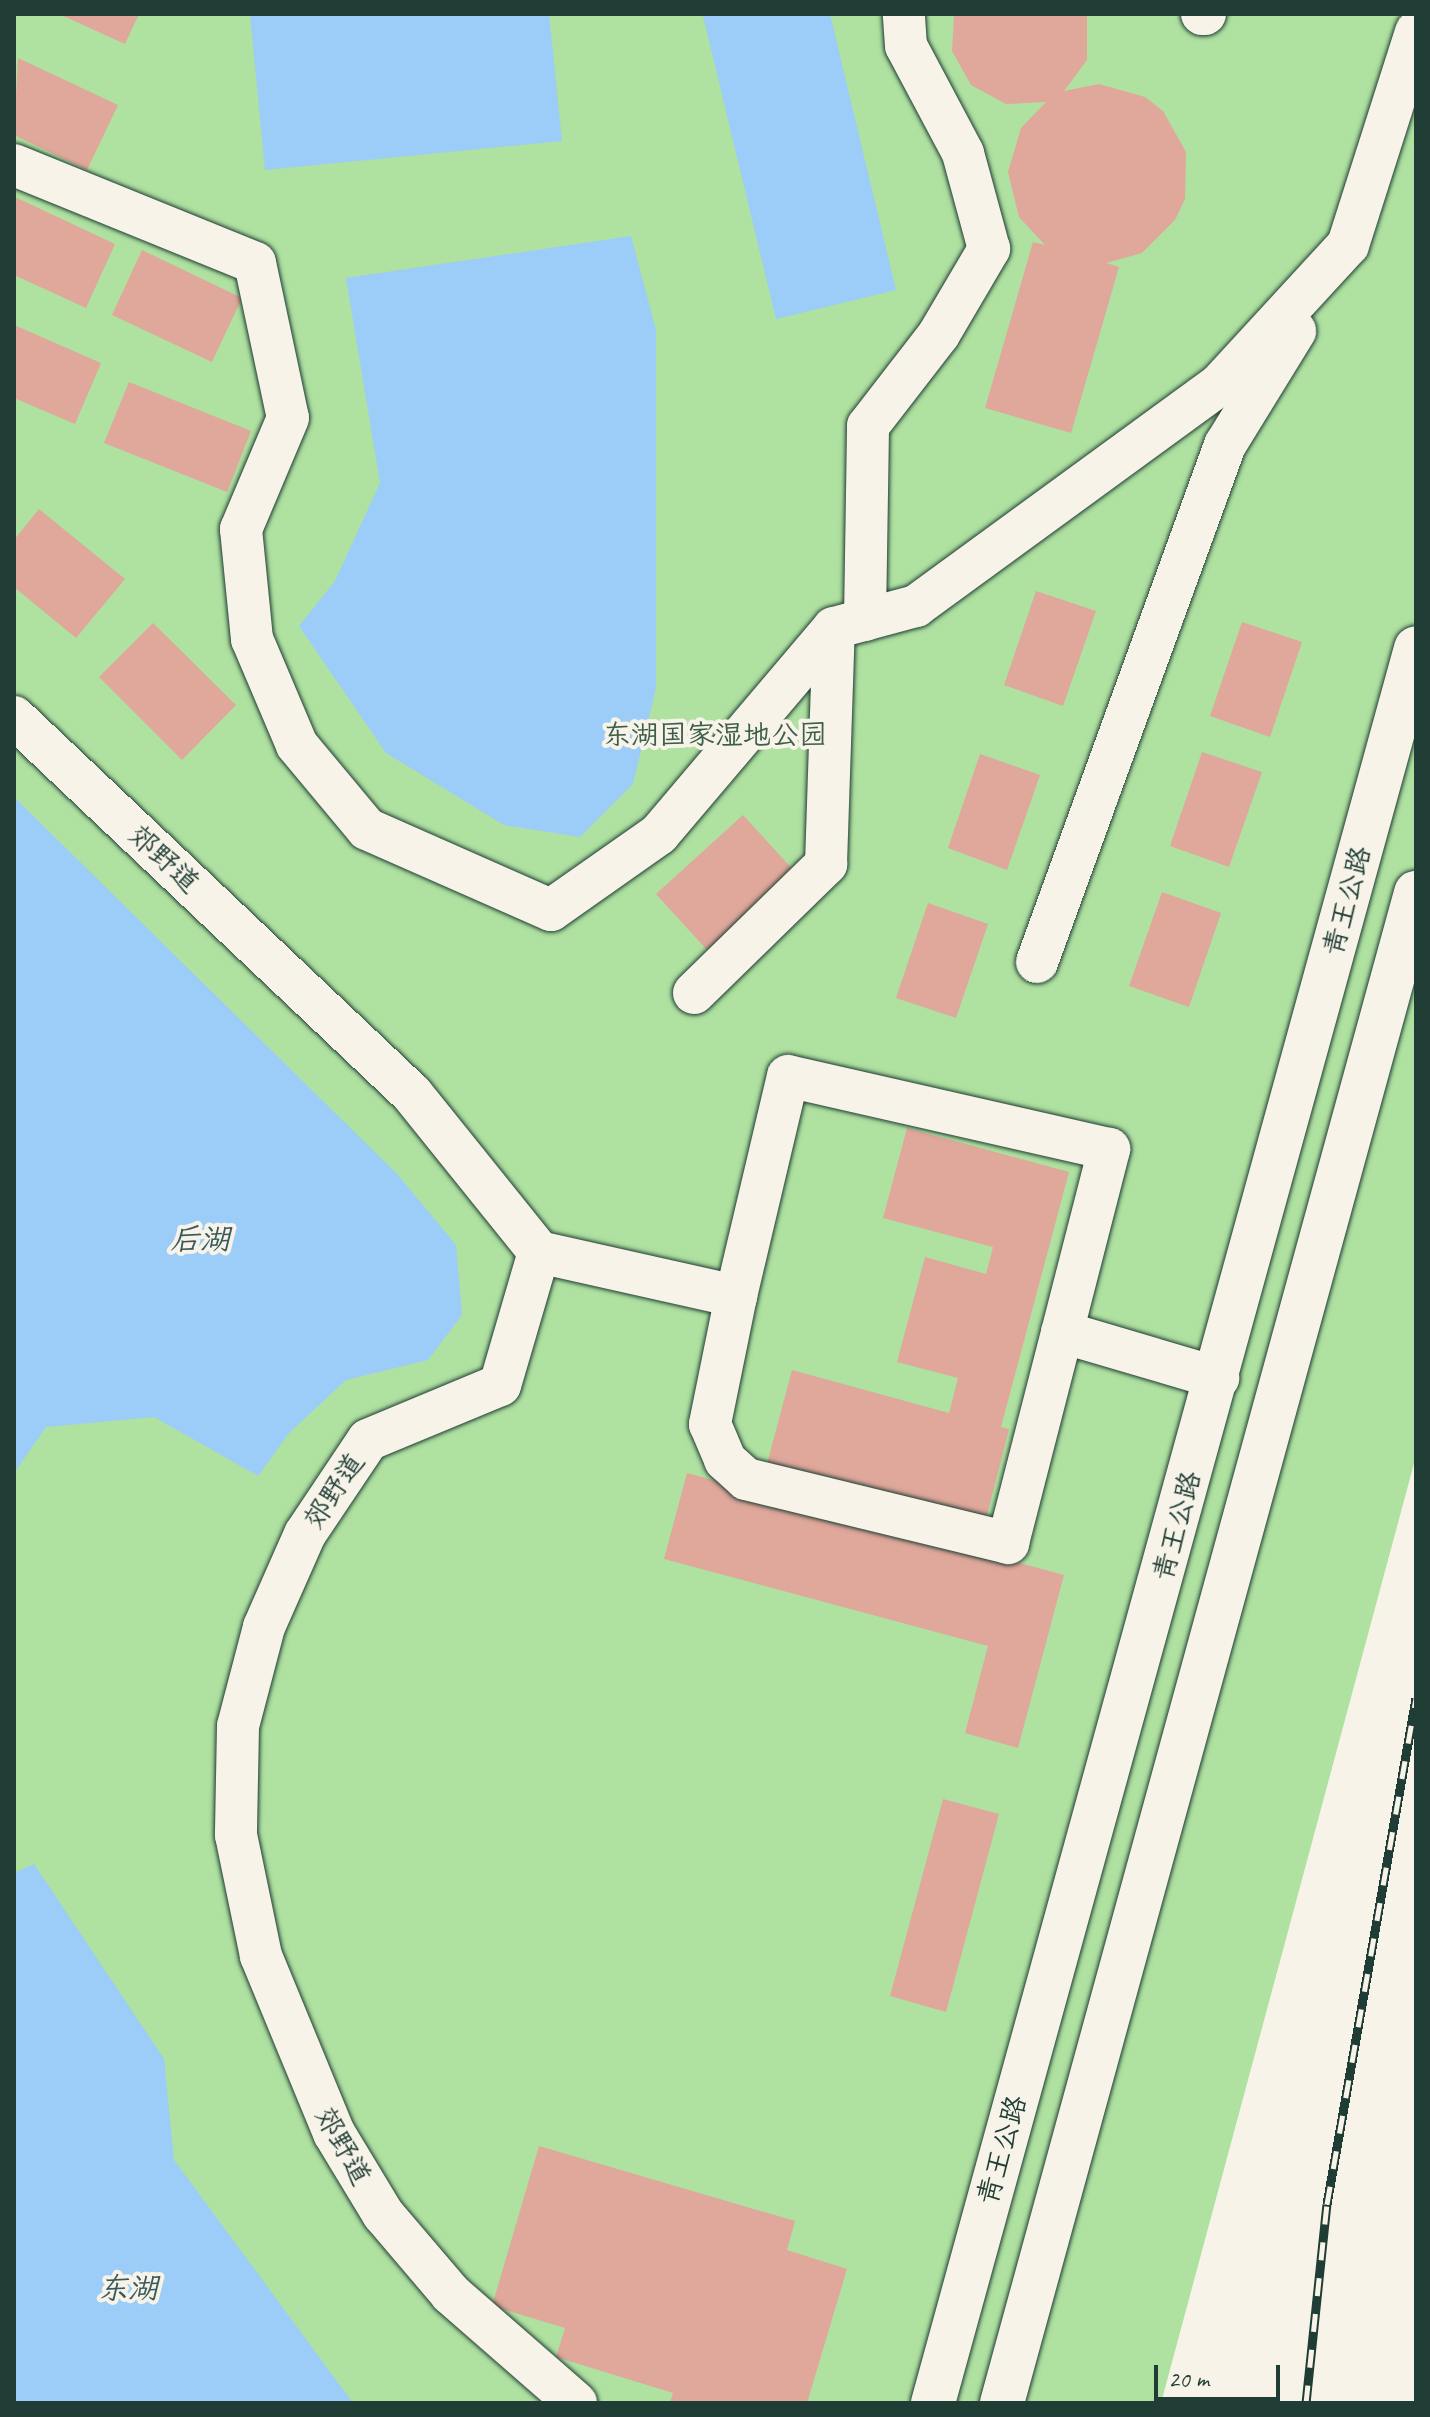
<!DOCTYPE html>
<meta charset="utf-8">
<style>
body{margin:0}
#map{position:relative;width:1430px;height:2417px;overflow:hidden;background:#f7f3e8;font-family:Caveat,"LXGW WenKai TC",sans-serif}
div>[style]{position:absolute}
[style*='--x']{left:calc(var(--x)*1px);top:calc(var(--y)*1px);width:calc(var(--w)*1px);rotate:calc(var(--a)*1deg)}
.green>*{inset:0;background:#afe1a1}
.water>*{inset:0;background:#9cccf8}
.building>*{inset:0;background:#e0a79b}
.roads{filter:drop-shadow(0 0 2px #1f3d34) drop-shadow(0 0 2px #1f3d34)}
.minor>*{height:42px;margin:-21px;padding:0 21px;transform-origin:21px;border-radius:21px;background:#f7f3e8}
.major>*{height:44px;margin:-22px;padding:0 22px;transform-origin:22px;border-radius:22px;background:#f7f3e8}
.rail>*{height:9px;margin-top:-4.5px;transform-origin:0;background:repeating-linear-gradient(90deg,#f7f3e8 0 18px,#1f3d34 0 36px);box-sizing:border-box;border-block:2px solid #1f3d34}
span{translate:-50% -50%;white-space:nowrap;text-align:center;line-height:1.15;-webkit-text-stroke:8px #f7f3e8;paint-order:stroke}
.park-label{font-size:28px;color:#3c5e4a}
.street-label{font-size:28px;color:#1f3d34}
.water-label{font-size:30px;color:#385a5b;font-style:italic}
.frame{position:absolute;inset:0;border:16px solid #1f3d34;pointer-events:none}
.scale{position:absolute;left:1154px;top:2365px;width:126px;height:36px;box-sizing:border-box;border:4px solid #1f3d34;border-top:0;padding-left:10px;font-size:24px;line-height:28px;white-space:nowrap;color:#1f3d34;-webkit-text-stroke:6px #f7f3e8;paint-order:stroke}
</style>
<div id="map">
<div class="green">
<i style="clip-path:polygon(14px 14px,1416px 14px,1416px 1456px,1161px 2403px,14px 2403px)"></i>
</div>
<div class="water">
<i style="clip-path:polygon(250px 14px,549px 14px,562px 141px,265px 170px)"></i>
<i style="clip-path:polygon(830px 14px,896px 290px,776px 319px,703px 16px)"></i>
<i style="clip-path:polygon(631px 236px,656px 330px,656px 688px,633px 784px,580px 837px,504px 825px,386px 753px,299px 626px,335px 581px,380px 483px,346px 278px)"></i>
<i style="clip-path:polygon(14px 797px,398px 1175px,456px 1245px,462px 1315px,428px 1360px,346px 1380px,289px 1433px,258px 1476px,154px 1417px,46px 1427px,14px 1473px)"></i>
<i style="clip-path:polygon(34px 1864px,164px 2059px,174px 2160px,353px 2403px,14px 2403px,14px 1873px)"></i>
</div>
<div class="building">
<i style="clip-path:polygon(59px 14px,139px 14px,125px 44px)"></i>
<i style="clip-path:polygon(954px 14px,1087px 14px,1087px 60px,1064px 91px,1099px 84px,1145px 97px,1163px 111px,1186px 152px,1185px 199px,1175px 220px,1142px 253px,1106px 263px,1119px 267px,1071px 433px,985px 408px,1033px 242px,1045px 245px,1019px 217px,1008px 172px,1021px 128px,1046px 102px,1006px 104px,971px 85px,952px 51px)"></i>
<i style="clip-path:polygon(18px 58px,118px 105px,87px 170px,14px 135px)"></i>
<i style="clip-path:polygon(15px 197px,115px 244px,86px 308px,14px 275px)"></i>
<i style="clip-path:polygon(142px 250px,242px 298px,212px 362px,112px 315px)"></i>
<i style="clip-path:polygon(14px 325px,101px 363px,75px 424px,14px 398px)"></i>
<i style="clip-path:polygon(129px 382px,251px 431px,227px 492px,104px 443px)"></i>
<i style="clip-path:polygon(39px 509px,125px 579px,76px 638px,14px 587px,14px 540px)"></i>
<i style="clip-path:polygon(1036px 591px,1096px 611px,1063px 706px,1004px 685px)"></i>
<i style="clip-path:polygon(1242px 622px,1302px 642px,1270px 737px,1210px 716px)"></i>
<i style="clip-path:polygon(153px 623px,236px 705px,182px 760px,99px 677px)"></i>
<i style="clip-path:polygon(1202px 752px,1262px 772px,1229px 867px,1170px 846px)"></i>
<i style="clip-path:polygon(980px 754px,1040px 775px,1007px 870px,948px 848px)"></i>
<i style="clip-path:polygon(743px 815px,794px 871px,707px 950px,656px 894px)"></i>
<i style="clip-path:polygon(1162px 892px,1221px 913px,1189px 1007px,1129px 986px)"></i>
<i style="clip-path:polygon(928px 903px,988px 924px,956px 1018px,896px 998px)"></i>
<i style="clip-path:polygon(907px 1128px,1069px 1172px,1001px 1427px,1009px 1429px,985px 1523px,767px 1464px,792px 1370px,949px 1413px,958px 1378px,897px 1362px,925px 1257px,986px 1274px,993px 1247px,883px 1218px)"></i>
<i style="clip-path:polygon(687px 1473px,1064px 1575px,1018px 1748px,965px 1733px,988px 1646px,664px 1559px)"></i>
<i style="clip-path:polygon(943px 1799px,999px 1814px,946px 2012px,890px 1996px)"></i>
<i style="clip-path:polygon(539px 2146px,795px 2221px,787px 2250px,847px 2269px,807px 2403px,670px 2403px,673px 2393px,556px 2357px,565px 2328px,492px 2306px)"></i>
</div>
<div class="roads">
<div class="minor">
<i style="--x:1202;--y:14;--w:3;--a:0"></i>
<i style="--x:14;--y:165;--w:260;--a:22.1"></i>
<i style="--x:255;--y:263;--w:158;--a:78"></i>
<i style="--x:288;--y:418;--w:121;--a:112.9"></i>
<i style="--x:241;--y:529;--w:111;--a:84.3"></i>
<i style="--x:252;--y:639;--w:115;--a:67"></i>
<i style="--x:297;--y:745;--w:109;--a:50.2"></i>
<i style="--x:367;--y:829;--w:201;--a:23.8"></i>
<i style="--x:551;--y:910;--w:132;--a:-35.1"></i>
<i style="--x:659;--y:834;--w:270;--a:-49.7"></i>
<i style="--x:865;--y:620;--w:194;--a:-89.1"></i>
<i style="--x:868;--y:426;--w:116;--a:-52.3"></i>
<i style="--x:939;--y:334;--w:99;--a:-59.5"></i>
<i style="--x:989;--y:249;--w:99;--a:-105.2"></i>
<i style="--x:963;--y:153;--w:121;--a:-118"></i>
<i style="--x:906;--y:46;--w:32;--a:-94"></i>
<i style="--x:14;--y:717;--w:548;--a:43.45"></i>
<i style="--x:412;--y:1094;--w:203;--a:51.2"></i>
<i style="--x:539;--y:1252;--w:139;--a:106.3"></i>
<i style="--x:500;--y:1385;--w:143;--a:157.4"></i>
<i style="--x:368;--y:1440;--w:113;--a:123.8"></i>
<i style="--x:305;--y:1534;--w:102;--a:113.8"></i>
<i style="--x:264;--y:1627;--w:102;--a:104.7"></i>
<i style="--x:238;--y:1726;--w:109;--a:91.1"></i>
<i style="--x:236;--y:1835;--w:124;--a:78.3"></i>
<i style="--x:261;--y:1956;--w:191;--a:67.6"></i>
<i style="--x:334;--y:2133;--w:95;--a:58.8"></i>
<i style="--x:383;--y:2214;--w:105;--a:49.6"></i>
<i style="--x:451;--y:2294;--w:166;--a:41.1"></i>
<i style="--x:1037;--y:962;--w:550;--a:-70.02"></i>
<i style="--x:1225;--y:445;--w:134;--a:-58.4"></i>
<i style="--x:694;--y:993;--w:185;--a:-44.3"></i>
<i style="--x:826;--y:864;--w:236;--a:-88.1"></i>
<i style="--x:834;--y:628;--w:85;--a:-15"></i>
<i style="--x:916;--y:606;--w:376;--a:-36.1"></i>
<i style="--x:1220;--y:384;--w:189;--a:-47.4"></i>
<i style="--x:1348;--y:245;--w:224;--a:-72.3"></i>
<i style="--x:539;--y:1252;--w:202;--a:12.6"></i>
<i style="--x:736;--y:1296;--w:131;--a:101.5"></i>
<i style="--x:710;--y:1424;--w:39;--a:67"></i>
<i style="--x:725;--y:1460;--w:28;--a:42"></i>
<i style="--x:746;--y:1479;--w:270;--a:13.7"></i>
<i style="--x:1008;--y:1543;--w:407;--a:-75.6"></i>
<i style="--x:1109;--y:1149;--w:329;--a:-167.2"></i>
<i style="--x:788;--y:1076;--w:226;--a:103.3"></i>
<i style="--x:1062;--y:1332;--w:163;--a:16.4"></i>
</div>
<div class="major">
<i style="--x:933;--y:2403;--w:1820;--a:-74.61"></i>
<i style="--x:1002;--y:2403;--w:1566;--a:-74.67"></i>
</div>
</div>
<div class="rail">
<i style="--x:1306;--y:2403;--w:200;--a:-84"></i>
<i style="--x:1327;--y:2204;--w:514;--a:-80.02"></i>
</div>
<div class="park-label">
<span style="left:715px;top:735px">东湖国家湿地公园</span>
</div>
<div class="street-label">
<span style="left:164px;top:859px;rotate:43deg">郊野道</span>
<span style="left:1347px;top:901px;rotate:-75deg">青王公路</span>
<span style="left:334px;top:1491px;rotate:-56deg">郊野道</span>
<span style="left:1177px;top:1526px;rotate:-75deg">青王公路</span>
<span style="left:343px;top:2146px;rotate:61deg">郊野道</span>
<span style="left:1002px;top:2150px;rotate:-74deg">青王公路</span>
</div>
<div class="water-label">
<span style="left:200px;top:1239px">后湖</span>
<span style="left:128px;top:2288px">东湖</span>
</div>
<div class="frame"></div>
<div class="scale">20 m</div>
</div>
